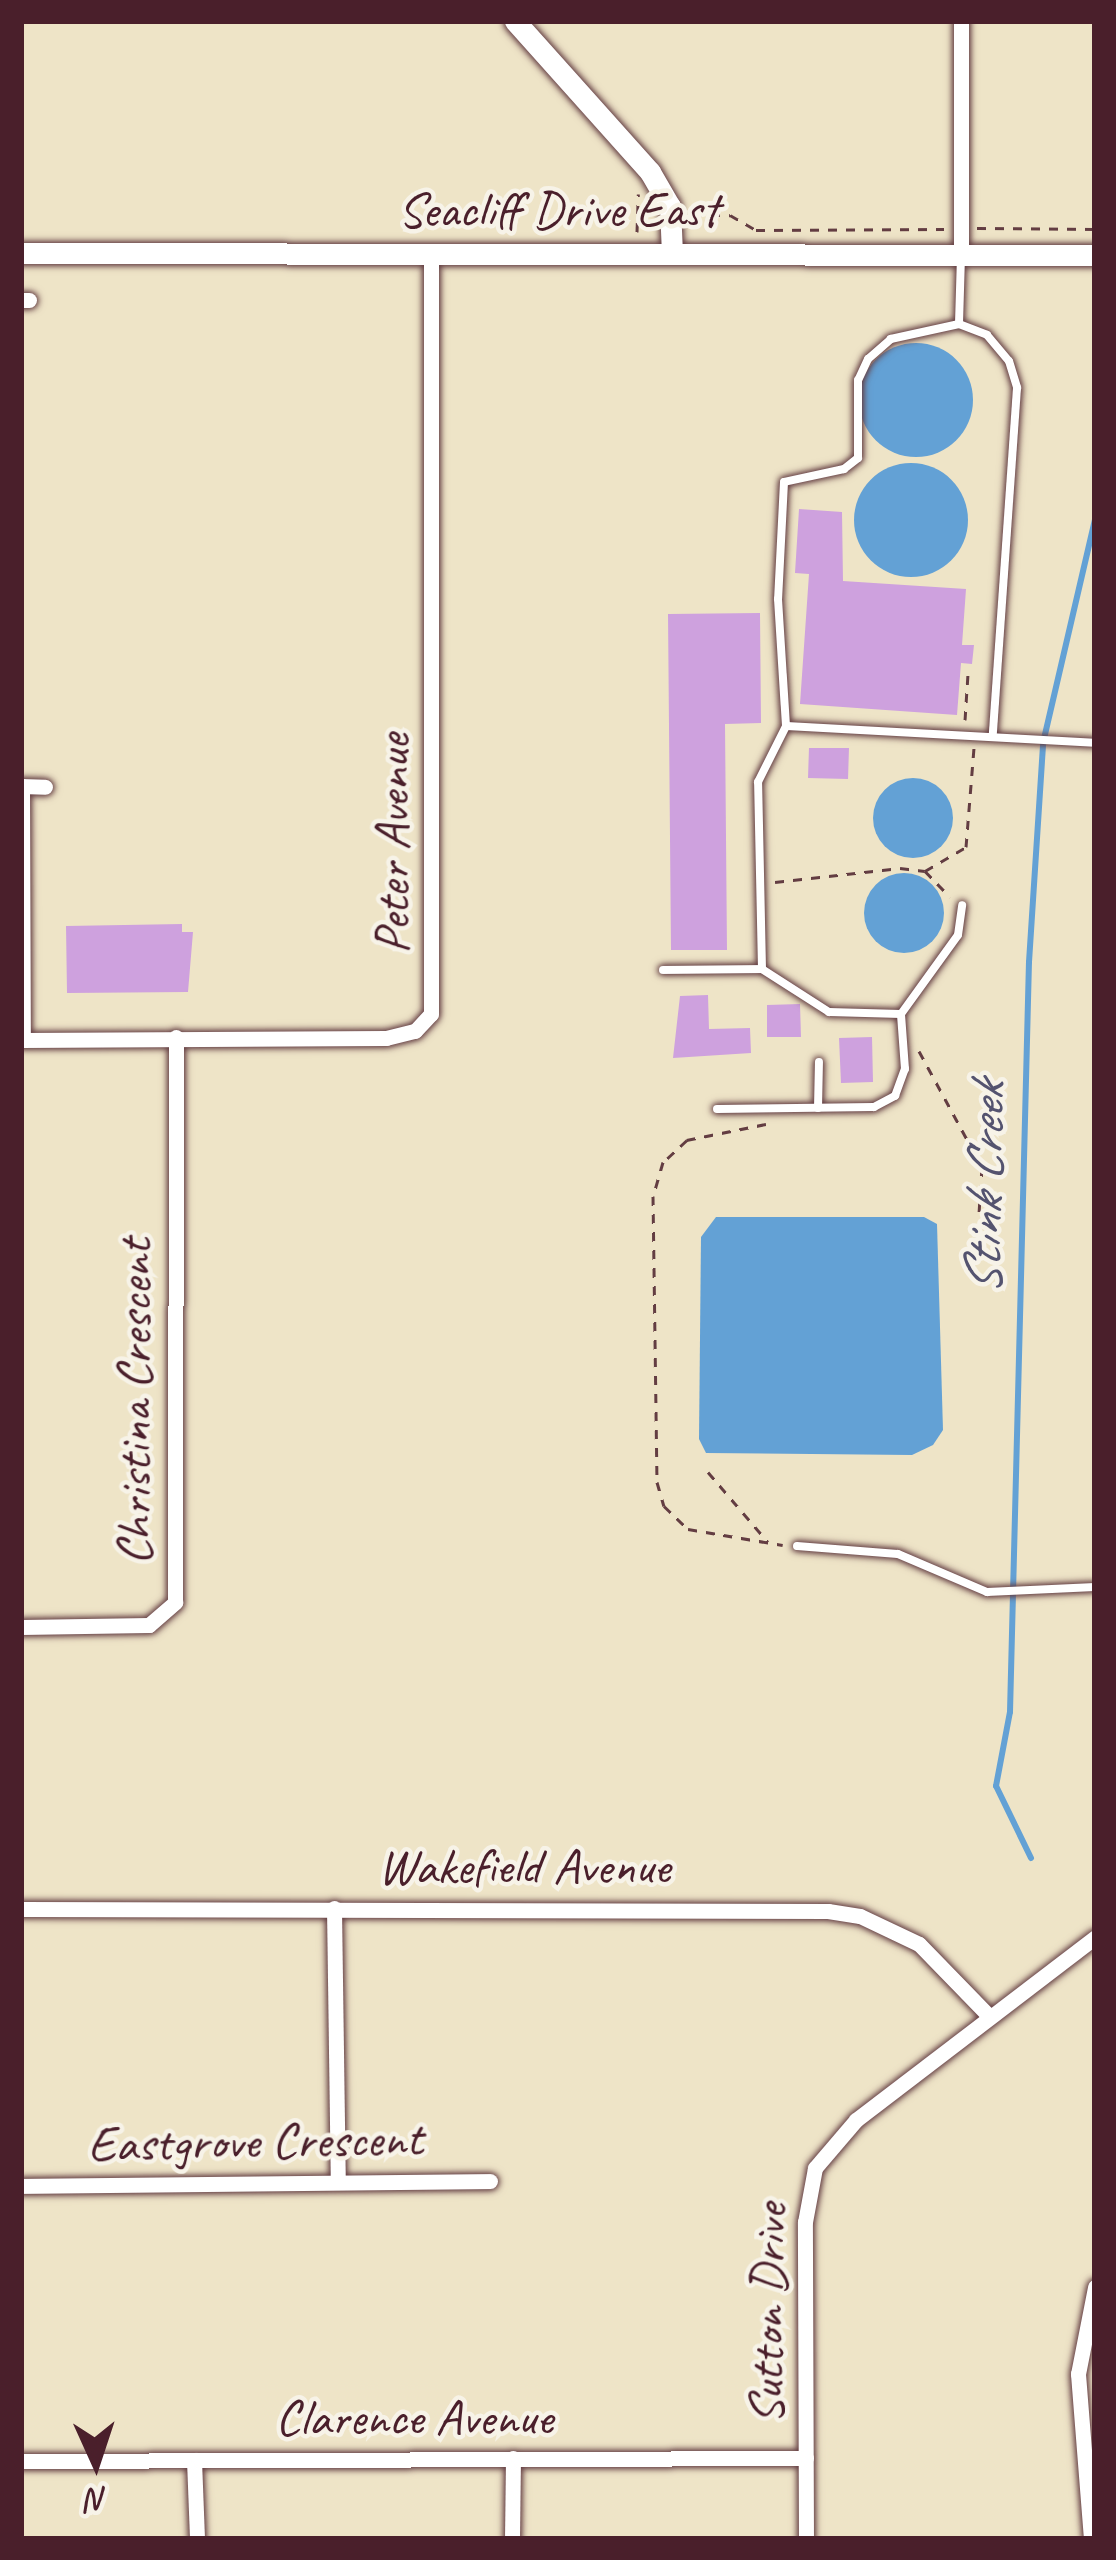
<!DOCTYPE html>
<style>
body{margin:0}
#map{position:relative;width:1116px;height:2560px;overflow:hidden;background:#eee4c7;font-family:Caveat,sans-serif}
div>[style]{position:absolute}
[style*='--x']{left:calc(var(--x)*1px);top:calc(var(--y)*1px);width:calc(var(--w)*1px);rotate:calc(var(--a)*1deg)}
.water>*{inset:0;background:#63a1d5}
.round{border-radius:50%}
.stream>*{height:6px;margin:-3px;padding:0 3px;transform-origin:3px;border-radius:3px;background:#63a1d5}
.building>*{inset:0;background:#cea1de}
.path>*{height:3px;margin-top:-1.5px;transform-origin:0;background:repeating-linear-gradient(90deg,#633d42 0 9px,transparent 0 18px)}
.roads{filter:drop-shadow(0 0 3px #633d42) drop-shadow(0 0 3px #633d42)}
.service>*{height:8px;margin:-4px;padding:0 4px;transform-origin:4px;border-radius:4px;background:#fff}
.minor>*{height:15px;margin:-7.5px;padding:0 7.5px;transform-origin:7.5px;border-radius:7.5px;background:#fff}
.secondary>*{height:21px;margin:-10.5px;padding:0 10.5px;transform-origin:10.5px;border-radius:10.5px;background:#fff}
span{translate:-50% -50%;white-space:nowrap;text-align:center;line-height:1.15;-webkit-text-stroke:9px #f7f3e8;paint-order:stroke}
.street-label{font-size:51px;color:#4a1f2b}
.water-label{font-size:54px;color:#54536f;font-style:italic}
.frame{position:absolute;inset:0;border:24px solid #4a1f2b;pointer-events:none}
.north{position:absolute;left:36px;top:2404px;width:120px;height:120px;-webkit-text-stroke:9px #f7f3e8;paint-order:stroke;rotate:177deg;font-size:33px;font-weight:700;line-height:48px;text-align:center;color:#4a1f2b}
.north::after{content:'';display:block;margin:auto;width:42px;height:54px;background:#4a1f2b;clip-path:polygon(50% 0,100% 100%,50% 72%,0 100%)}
</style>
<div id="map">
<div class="water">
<i class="round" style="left:859px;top:343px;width:114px;height:114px"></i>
<i class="round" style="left:854px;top:463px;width:114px;height:114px"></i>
<i class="round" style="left:873px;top:778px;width:80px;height:80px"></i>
<i class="round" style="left:864px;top:873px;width:80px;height:80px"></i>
<i style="clip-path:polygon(716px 1217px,924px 1217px,937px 1224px,943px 1430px,933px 1445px,912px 1455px,706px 1453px,699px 1439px,701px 1237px)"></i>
</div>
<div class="stream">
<i style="--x:1031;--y:1858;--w:80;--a:-115.9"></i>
<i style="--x:996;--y:1786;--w:75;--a:-79.3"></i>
<i style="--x:1010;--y:1712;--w:750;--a:-88.55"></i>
<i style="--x:1029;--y:962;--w:219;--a:-86.3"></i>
<i style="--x:1043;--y:743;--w:229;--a:-76.9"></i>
</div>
<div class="building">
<i style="clip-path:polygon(799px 509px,842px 512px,843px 581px,966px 589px,962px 645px,974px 645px,972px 664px,961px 663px,957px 715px,800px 704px,809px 574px,795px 573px)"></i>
<i style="clip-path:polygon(760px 613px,761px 723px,725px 724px,727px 950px,671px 950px,668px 614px)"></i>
<i style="clip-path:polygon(809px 748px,849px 748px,848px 779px,808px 778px)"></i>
<i style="clip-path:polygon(182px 924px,182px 932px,193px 932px,188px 992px,67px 993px,66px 926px)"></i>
<i style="clip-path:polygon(708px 995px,709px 1029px,750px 1028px,751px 1053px,673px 1058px,680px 996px)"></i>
<i style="clip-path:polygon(800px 1004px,801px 1037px,767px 1037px,767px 1005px)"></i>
<i style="clip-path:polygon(872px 1037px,873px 1082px,841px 1083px,839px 1038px)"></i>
</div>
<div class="path">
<i style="--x:693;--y:214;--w:37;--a:2"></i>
<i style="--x:730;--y:215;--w:30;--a:30"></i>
<i style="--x:756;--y:230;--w:188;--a:-0.3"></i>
<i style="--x:977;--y:228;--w:118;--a:0.5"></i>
<i style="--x:637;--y:232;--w:38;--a:-88"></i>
<i style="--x:965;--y:720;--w:46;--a:-86.3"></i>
<i style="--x:925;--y:871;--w:48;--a:-30.3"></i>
<i style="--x:966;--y:847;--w:99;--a:-85.4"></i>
<i style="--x:775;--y:882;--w:126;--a:-6.4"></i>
<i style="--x:900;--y:868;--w:25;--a:7"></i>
<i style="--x:925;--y:871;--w:36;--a:46"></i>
<i style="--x:919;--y:1051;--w:132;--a:61.5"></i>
<i style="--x:982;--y:1167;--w:46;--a:93.7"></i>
<i style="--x:766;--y:1124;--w:81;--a:168.6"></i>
<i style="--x:687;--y:1140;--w:33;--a:137"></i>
<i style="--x:663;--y:1162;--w:35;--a:106"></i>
<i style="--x:653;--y:1196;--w:286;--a:89.2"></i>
<i style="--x:657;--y:1482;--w:25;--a:74"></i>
<i style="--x:664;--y:1506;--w:33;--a:44"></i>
<i style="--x:688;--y:1529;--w:96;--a:9.6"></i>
<i style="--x:708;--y:1472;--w:92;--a:49.4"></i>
</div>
<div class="roads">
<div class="service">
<i style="--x:961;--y:256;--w:68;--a:91.7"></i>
<i style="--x:959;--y:324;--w:30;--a:21"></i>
<i style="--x:987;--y:335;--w:34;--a:50"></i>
<i style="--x:1009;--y:361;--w:28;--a:73"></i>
<i style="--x:1017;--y:388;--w:347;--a:94"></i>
<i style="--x:959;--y:324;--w:70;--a:167.6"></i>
<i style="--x:891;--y:339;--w:30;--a:139"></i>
<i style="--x:868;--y:359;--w:23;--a:115"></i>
<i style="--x:858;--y:380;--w:78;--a:90"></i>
<i style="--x:858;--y:458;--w:18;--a:142"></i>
<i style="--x:844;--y:469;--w:61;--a:167.8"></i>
<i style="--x:784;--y:482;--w:117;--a:92.9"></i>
<i style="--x:778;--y:599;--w:127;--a:86.4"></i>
<i style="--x:786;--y:726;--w:309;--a:3.1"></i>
<i style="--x:663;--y:970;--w:99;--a:-0.6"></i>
<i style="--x:901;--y:1014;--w:97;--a:-54.2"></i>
<i style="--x:958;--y:935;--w:30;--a:-82"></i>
<i style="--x:818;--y:1108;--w:46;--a:-88.8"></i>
<i style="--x:717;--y:1109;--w:157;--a:-0.7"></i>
<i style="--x:874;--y:1107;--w:24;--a:-28"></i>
<i style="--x:895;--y:1096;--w:29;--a:-70"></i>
<i style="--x:905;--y:1069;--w:55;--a:-94.2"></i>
<i style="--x:901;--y:1014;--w:72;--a:-178.4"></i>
<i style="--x:829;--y:1012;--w:80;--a:-147.3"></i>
<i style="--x:762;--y:969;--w:187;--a:-91.2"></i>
<i style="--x:758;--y:782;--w:63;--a:-63.4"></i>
<i style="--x:797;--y:1546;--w:101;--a:4.5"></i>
<i style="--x:898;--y:1554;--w:97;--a:23.1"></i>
<i style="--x:987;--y:1592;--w:108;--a:-2.7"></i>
</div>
<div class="minor">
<i style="--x:961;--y:255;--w:234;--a:-90"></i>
<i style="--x:21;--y:300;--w:8;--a:0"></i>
<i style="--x:21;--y:786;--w:24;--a:2"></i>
<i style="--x:22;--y:786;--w:254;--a:89.8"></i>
<i style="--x:21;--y:1040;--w:365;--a:-0.3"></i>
<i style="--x:386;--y:1038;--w:30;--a:-14"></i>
<i style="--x:415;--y:1031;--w:23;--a:-47"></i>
<i style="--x:431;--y:1014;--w:760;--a:-90"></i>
<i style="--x:21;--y:1627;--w:128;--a:-0.9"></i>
<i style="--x:149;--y:1625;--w:35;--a:-41"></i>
<i style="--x:175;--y:1602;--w:565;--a:-89.9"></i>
<i style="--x:334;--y:1908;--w:274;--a:89.2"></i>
<i style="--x:21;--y:1909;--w:807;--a:0.14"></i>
<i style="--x:828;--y:1911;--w:32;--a:9"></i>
<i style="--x:860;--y:1916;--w:65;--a:25.4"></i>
<i style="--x:919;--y:1944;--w:100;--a:45.8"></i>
<i style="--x:21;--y:2186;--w:469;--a:-0.6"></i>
<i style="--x:194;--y:2460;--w:79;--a:87.8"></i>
<i style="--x:21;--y:2461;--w:785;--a:-0.22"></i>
<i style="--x:512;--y:2539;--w:81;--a:-89.3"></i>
<i style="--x:806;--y:2539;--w:317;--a:-90.2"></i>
<i style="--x:805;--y:2222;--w:55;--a:-79.5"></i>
<i style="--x:815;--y:2168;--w:63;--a:-49.5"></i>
<i style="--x:856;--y:2120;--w:301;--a:-37.4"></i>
<i style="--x:1091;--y:2539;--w:166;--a:-94.5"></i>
<i style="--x:1078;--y:2374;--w:89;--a:-78.9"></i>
</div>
<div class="secondary">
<i style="--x:515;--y:21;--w:203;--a:48.2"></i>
<i style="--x:650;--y:172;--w:39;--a:60"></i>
<i style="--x:670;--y:206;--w:48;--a:87.6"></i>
<i style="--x:21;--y:253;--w:1074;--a:0.11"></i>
</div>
</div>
<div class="street-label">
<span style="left:558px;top:209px">Seacliff Drive East</span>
<span style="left:392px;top:844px;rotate:-90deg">Peter Avenue</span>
<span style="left:134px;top:1402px;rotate:-90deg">Christina Crescent</span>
<span style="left:524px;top:1866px">Wakefield Avenue</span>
<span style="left:255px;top:2141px;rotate:-1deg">Eastgrove Crescent</span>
<span style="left:767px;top:2314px;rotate:-89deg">Sutton Drive</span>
<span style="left:414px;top:2417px">Clarence Avenue</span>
</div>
<div class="water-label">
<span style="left:984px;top:1189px;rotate:-89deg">Stink Creek</span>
</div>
<div class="frame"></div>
<div class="north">N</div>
</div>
